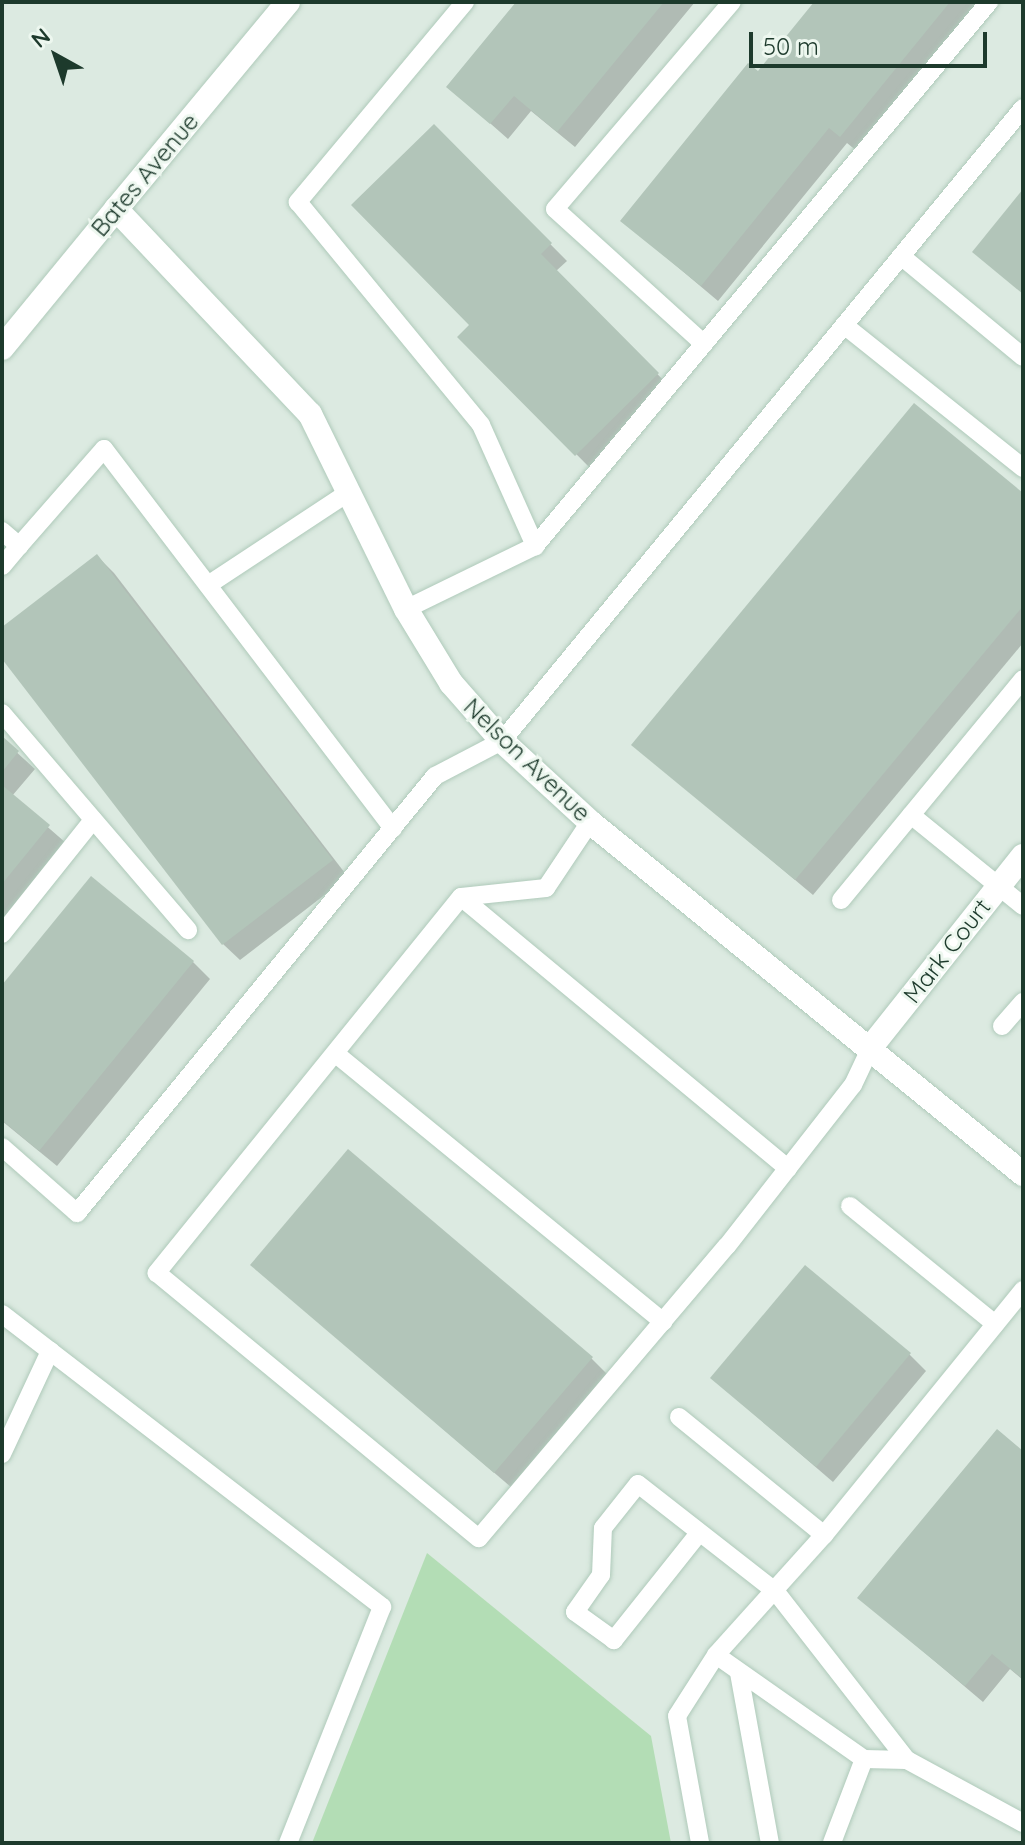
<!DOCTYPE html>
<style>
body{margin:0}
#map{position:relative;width:1025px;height:1845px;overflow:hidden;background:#dceae1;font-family:Quicksand,sans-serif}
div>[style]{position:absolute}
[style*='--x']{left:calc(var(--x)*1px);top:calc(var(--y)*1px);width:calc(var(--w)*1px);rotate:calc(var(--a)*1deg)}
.green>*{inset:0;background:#b3ddb5}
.shadow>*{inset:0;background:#0003}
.building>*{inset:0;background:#b2c5b9}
.roads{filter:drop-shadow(0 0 2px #afcaba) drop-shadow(0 0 2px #afcaba)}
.lane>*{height:18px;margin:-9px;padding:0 9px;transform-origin:9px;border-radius:9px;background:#fff}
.street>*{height:24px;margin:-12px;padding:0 12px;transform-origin:12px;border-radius:12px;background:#fff}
.secondary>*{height:24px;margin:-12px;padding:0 12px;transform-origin:12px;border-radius:12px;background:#fff}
span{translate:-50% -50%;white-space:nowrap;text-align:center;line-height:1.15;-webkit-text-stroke:6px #edf7ef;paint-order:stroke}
.street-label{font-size:24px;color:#1d3a2c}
.frame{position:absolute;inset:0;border:4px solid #1d3a2c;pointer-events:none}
.north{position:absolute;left:16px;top:16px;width:80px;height:80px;-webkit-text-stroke:6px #edf7ef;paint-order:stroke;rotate:320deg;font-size:22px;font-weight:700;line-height:32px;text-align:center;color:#1d3a2c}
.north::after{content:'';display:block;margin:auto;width:28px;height:36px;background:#1d3a2c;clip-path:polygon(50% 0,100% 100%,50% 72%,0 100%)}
.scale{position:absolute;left:749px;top:32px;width:238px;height:36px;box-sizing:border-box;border:4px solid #1d3a2c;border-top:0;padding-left:10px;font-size:24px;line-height:28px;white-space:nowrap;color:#1d3a2c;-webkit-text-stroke:6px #edf7ef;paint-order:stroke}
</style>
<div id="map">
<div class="green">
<i style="clip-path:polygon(427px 1553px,651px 1736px,671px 1843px,312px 1843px)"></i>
</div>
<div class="shadow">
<i style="clip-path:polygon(519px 2px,695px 2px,575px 147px,531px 111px,508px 139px,449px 87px)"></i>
<i style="clip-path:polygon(816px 2px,980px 2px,858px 152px,847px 143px,718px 301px,623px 221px,758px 73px)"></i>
<i style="clip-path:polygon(434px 127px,567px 261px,556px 271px,674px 391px,593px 471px,460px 337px,472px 325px)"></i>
<i style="clip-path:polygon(1023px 496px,1023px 643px,813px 895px,634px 745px)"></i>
<i style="clip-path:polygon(97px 556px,114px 573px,348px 877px,240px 960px,223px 944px,2px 656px,2px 630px)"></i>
<i style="clip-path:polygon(2px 739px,35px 769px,12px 796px,66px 843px,2px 921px)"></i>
<i style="clip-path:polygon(193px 962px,210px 979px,57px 1166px,2px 1121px,2px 988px)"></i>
<i style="clip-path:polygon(252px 1265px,591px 1358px,608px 1375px,512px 1488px)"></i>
<i style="clip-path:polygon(909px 1354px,926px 1371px,833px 1482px,712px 1378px)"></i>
<i style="clip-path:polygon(1023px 1454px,1023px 1680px,1010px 1669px,983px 1702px,860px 1598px)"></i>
</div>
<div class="building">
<i style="clip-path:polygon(516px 2px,664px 2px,557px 132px,514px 96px,490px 124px,446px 87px)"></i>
<i style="clip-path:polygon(814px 2px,950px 2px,840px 137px,829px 128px,701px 286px,620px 221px,748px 63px,758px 71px)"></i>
<i style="clip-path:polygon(434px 124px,552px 243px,541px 254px,659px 373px,575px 456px,457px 337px,469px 325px,351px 205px)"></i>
<i style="clip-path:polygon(1023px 189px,1023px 294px,972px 252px)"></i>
<i style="clip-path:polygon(914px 403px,1023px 493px,1023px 606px,795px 880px,631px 745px)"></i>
<i style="clip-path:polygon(97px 554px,333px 860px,222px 945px,2px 659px,2px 627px)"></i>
<i style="clip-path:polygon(2px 736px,19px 751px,2px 772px)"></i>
<i style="clip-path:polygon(2px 785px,50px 825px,2px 884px)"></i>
<i style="clip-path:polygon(91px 876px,194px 961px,39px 1151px,2px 1120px,2px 985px)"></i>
<i style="clip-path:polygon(348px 1149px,593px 1357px,494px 1473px,250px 1265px)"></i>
<i style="clip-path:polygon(805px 1265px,911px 1353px,816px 1467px,710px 1378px)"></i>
<i style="clip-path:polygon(997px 1429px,1023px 1451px,1023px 1679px,992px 1654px,965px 1686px,857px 1598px)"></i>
</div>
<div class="roads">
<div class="lane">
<i style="--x:465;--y:2;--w:261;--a:129.9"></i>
<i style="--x:298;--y:202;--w:288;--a:50.6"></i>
<i style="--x:481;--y:425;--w:133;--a:65.9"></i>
<i style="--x:901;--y:256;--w:158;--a:39.6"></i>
<i style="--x:844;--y:325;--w:229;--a:38.6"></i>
<i style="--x:704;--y:344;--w:201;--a:-137.8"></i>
<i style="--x:555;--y:209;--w:272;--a:-49.5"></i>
<i style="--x:2;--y:531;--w:23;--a:41"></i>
<i style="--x:19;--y:546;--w:26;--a:130"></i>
<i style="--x:19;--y:546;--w:129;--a:-48.8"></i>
<i style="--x:104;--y:449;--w:477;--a:52.7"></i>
<i style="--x:208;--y:585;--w:169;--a:-33.4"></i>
<i style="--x:406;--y:609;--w:144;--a:-26"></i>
<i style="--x:535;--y:546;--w:709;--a:-50.15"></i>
<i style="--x:2;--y:713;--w:286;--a:49.4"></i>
<i style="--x:911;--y:815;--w:144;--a:39.1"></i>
<i style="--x:590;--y:822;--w:79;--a:123.7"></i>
<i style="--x:546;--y:888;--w:85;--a:174"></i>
<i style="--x:461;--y:897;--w:484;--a:129"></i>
<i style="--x:157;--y:1273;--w:417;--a:39.5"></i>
<i style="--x:479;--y:1538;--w:383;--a:-49.7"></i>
<i style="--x:727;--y:1246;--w:204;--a:-52"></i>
<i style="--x:853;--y:1085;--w:42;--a:-64.7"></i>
<i style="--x:461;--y:897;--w:425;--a:39.7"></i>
<i style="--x:841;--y:900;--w:286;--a:-50.5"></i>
<i style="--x:2;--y:934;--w:146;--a:-51.4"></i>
<i style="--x:1002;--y:1026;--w:32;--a:-49"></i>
<i style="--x:336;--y:1054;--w:423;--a:39.3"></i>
<i style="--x:2;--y:1147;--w:100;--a:41.3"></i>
<i style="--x:77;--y:1213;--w:565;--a:-50.67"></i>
<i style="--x:435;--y:776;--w:76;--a:-27.6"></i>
<i style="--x:502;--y:741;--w:820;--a:-50.54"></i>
<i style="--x:850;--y:1206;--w:187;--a:39.1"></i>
<i style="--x:2;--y:1314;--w:480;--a:37.6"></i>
<i style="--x:382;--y:1607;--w:254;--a:111.7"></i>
<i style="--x:679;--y:1417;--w:187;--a:39.1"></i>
<i style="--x:824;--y:1535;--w:161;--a:132"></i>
<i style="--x:716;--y:1655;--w:72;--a:122.6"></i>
<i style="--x:677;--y:1716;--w:129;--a:79.7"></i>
<i style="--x:2;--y:1454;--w:114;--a:-65"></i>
<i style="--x:699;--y:1533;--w:137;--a:128.5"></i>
<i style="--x:614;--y:1640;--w:48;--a:-144.3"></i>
<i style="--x:575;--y:1612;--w:45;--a:-54.9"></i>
<i style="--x:601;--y:1575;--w:47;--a:-87.6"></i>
<i style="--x:603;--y:1528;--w:56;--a:-51.5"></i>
<i style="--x:638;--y:1484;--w:175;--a:38"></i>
<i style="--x:776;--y:1592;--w:213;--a:52.1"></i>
<i style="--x:907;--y:1760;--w:132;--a:28.5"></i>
<i style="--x:824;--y:1535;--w:316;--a:-50.9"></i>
<i style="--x:716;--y:1655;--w:181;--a:35.1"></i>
<i style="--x:864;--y:1759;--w:90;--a:110.9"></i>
<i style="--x:739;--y:1673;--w:173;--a:79.7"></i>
<i style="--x:864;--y:1759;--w:43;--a:1.3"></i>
</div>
<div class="street">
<i style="--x:2;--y:348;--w:180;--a:-50.6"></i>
<i style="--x:871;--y:1047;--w:244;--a:-51.5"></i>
</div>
<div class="secondary">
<i style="--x:288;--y:2;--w:269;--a:129.7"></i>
<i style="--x:116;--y:209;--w:282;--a:46.6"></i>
<i style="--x:310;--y:414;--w:217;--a:63.8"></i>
<i style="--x:406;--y:609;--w:87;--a:58.7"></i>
<i style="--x:451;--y:683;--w:77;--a:48.7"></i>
<i style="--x:502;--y:741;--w:120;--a:42.6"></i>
<i style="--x:590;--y:822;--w:558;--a:39.11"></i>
</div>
</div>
<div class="street-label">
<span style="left:145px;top:175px;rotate:-50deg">Bates Avenue</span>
<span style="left:527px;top:760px;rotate:44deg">Nelson Avenue</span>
<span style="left:947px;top:951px;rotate:-52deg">Mark Court</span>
</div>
<div class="frame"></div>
<div class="north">N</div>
<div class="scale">50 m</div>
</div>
